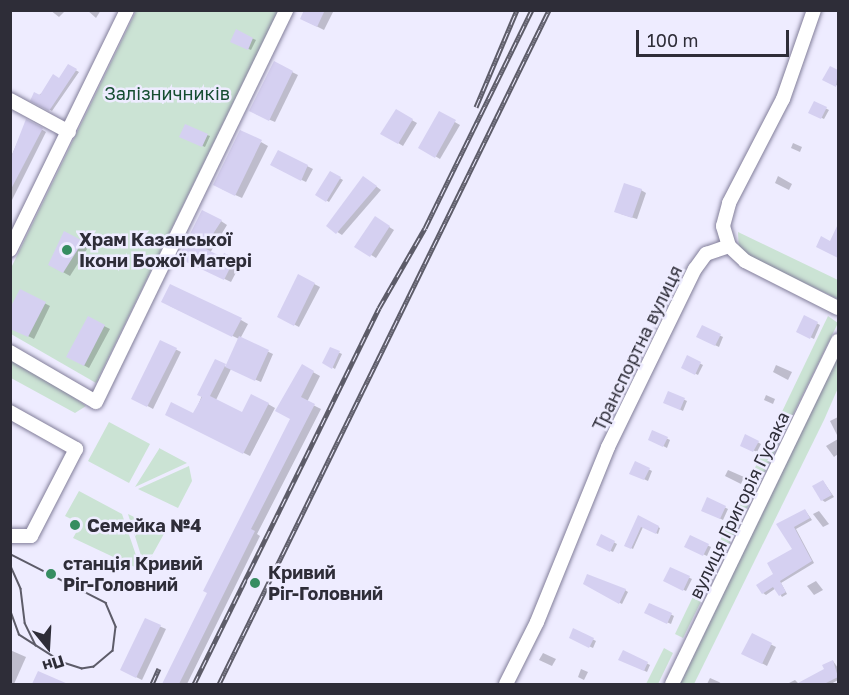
<!DOCTYPE html>
<meta charset="utf-8">
<style>
body{margin:0}
#map{position:relative;width:849px;height:695px;overflow:hidden;background:#eeecff;font-family:"Golos Text",sans-serif}
div>[style]{position:absolute}
[style*='--x']{left:calc(var(--x)*1px);top:calc(var(--y)*1px);width:calc(var(--w)*1px);rotate:calc(var(--a)*1deg)}
.green>*{inset:0;background:#cbe3d4}
.shadow>*{inset:0;background:#0003}
.building>*{inset:0;background:#d5d0f1}
.roads{filter:drop-shadow(0 0 2px #827e9a) drop-shadow(0 0 2px #827e9a)}
.minor>*{height:14px;margin:-7px;padding:0 7px;transform-origin:7px;border-radius:7px;background:#fff}
.tram>*{height:1.5px;margin:-0.75px;padding:0 0.75px;transform-origin:0.75px;border-radius:0.75px;background:#5d5c69}
.rail>*{height:5px;margin-top:-2.5px;transform-origin:0;background:repeating-linear-gradient(90deg,#eeecff 0 9px,#5d5c69 0 18px);box-sizing:border-box;border-block:2px solid #5d5c69}
.dots>*{width:16px;height:16px;translate:-50% -50%;box-sizing:border-box;border:3px solid #eeecff;border-radius:50%}
span{translate:-50% -50%;white-space:nowrap;text-align:center;line-height:1.15;-webkit-text-stroke:5px #eeecff;paint-order:stroke}
.park-label{font-size:18px;color:#154d31}
.poi-label{font-size:18px;color:#2e2d38;font-weight:700}
.left{translate:0 -50%;text-align:left}
.street-label{font-size:18px;color:#2e2d38}
.frame{position:absolute;inset:0;border:12px solid #2e2d38;pointer-events:none}
.north{position:absolute;left:18px;top:617px;width:60px;height:60px;-webkit-text-stroke:4px #eeecff;paint-order:stroke;rotate:162deg;font-size:16px;font-weight:700;line-height:24px;text-align:center;color:#2e2d38}
.north::after{content:'';display:block;margin:auto;width:21px;height:27px;background:#2e2d38;clip-path:polygon(50% 0,100% 100%,50% 72%,0 100%)}
.scale{position:absolute;left:636px;top:30px;width:153px;height:27px;box-sizing:border-box;border:3px solid #2e2d38;border-top:0;padding-left:8px;font-size:18px;line-height:21px;white-space:nowrap;color:#2e2d38;-webkit-text-stroke:4px #eeecff;paint-order:stroke}
</style>
<div id="map">
<div class="green">
<i style="clip-path:polygon(136px 11px,278px 11px,96px 383px,11px 334px,10px 270px)"></i>
<i style="clip-path:polygon(738px 232px,838px 280px,838px 299px,739px 252px)"></i>
<i style="clip-path:polygon(828px 316px,838px 323px,683px 638px,675px 634px)"></i>
<i style="clip-path:polygon(838px 356px,838px 388px,824px 420px,694px 684px,680px 684px)"></i>
<i style="clip-path:polygon(10px 357px,32px 368px,86px 406px,75px 413px,11px 378px)"></i>
<i style="clip-path:polygon(109px 422px,150px 444px,129px 483px,88px 461px)"></i>
<i style="clip-path:polygon(159px 448px,187px 463px,135px 487px,159px 449px)"></i>
<i style="clip-path:polygon(189px 466px,192px 481px,178px 508px,138px 489px)"></i>
<i style="clip-path:polygon(79px 491px,122px 514px,141px 570px,73px 538px,81px 524px,65px 516px)"></i>
<i style="clip-path:polygon(128px 514px,165px 532px,145px 568px)"></i>
<i style="clip-path:polygon(664px 648px,673px 653px,658px 684px,646px 684px)"></i>
</div>
<div class="shadow">
<i style="clip-path:polygon(50px 10px,66px 10px,59px 17px)"></i>
<i style="clip-path:polygon(87px 10px,101px 10px,96px 18px)"></i>
<i style="clip-path:polygon(305px 10px,334px 10px,324px 30px,308px 22px)"></i>
<i style="clip-path:polygon(236px 31px,256px 40px,251px 50px,235px 43px)"></i>
<i style="clip-path:polygon(274px 63px,298px 75px,275px 122px,256px 114px)"></i>
<i style="clip-path:polygon(68px 66px,79px 72px,52px 111px,32px 100px,60px 80px)"></i>
<i style="clip-path:polygon(830px 68px,838px 72px,838px 86px,824px 79px)"></i>
<i style="clip-path:polygon(815px 103px,829px 110px,824px 119px,810px 112px)"></i>
<i style="clip-path:polygon(396px 111px,417px 123px,403px 146px,382px 133px)"></i>
<i style="clip-path:polygon(439px 113px,460px 125px,440px 159px,420px 147px)"></i>
<i style="clip-path:polygon(27px 121px,46px 132px,10px 204px,10px 159px)"></i>
<i style="clip-path:polygon(207px 135px,210px 136px,205px 147px,184px 138px)"></i>
<i style="clip-path:polygon(261px 142px,268px 146px,242px 198px,222px 189px)"></i>
<i style="clip-path:polygon(793px 143px,802px 147px,800px 152px,791px 148px)"></i>
<i style="clip-path:polygon(279px 152px,313px 169px,306px 182px,277px 168px)"></i>
<i style="clip-path:polygon(331px 173px,343px 180px,329px 202px,317px 195px)"></i>
<i style="clip-path:polygon(778px 176px,792px 184px,789px 190px,775px 183px)"></i>
<i style="clip-path:polygon(369px 181px,381px 190px,342px 235px,328px 226px)"></i>
<i style="clip-path:polygon(641px 190px,646px 193px,637px 219px,621px 214px)"></i>
<i style="clip-path:polygon(375px 218px,394px 230px,376px 258px,357px 246px)"></i>
<i style="clip-path:polygon(221px 221px,227px 225px,210px 253px,241px 263px,231px 282px,187px 261px)"></i>
<i style="clip-path:polygon(65px 233px,89px 246px,70px 276px,50px 265px)"></i>
<i style="clip-path:polygon(299px 276px,320px 287px,299px 327px,278px 316px)"></i>
<i style="clip-path:polygon(21px 291px,50px 306px,34px 339px,10px 327px)"></i>
<i style="clip-path:polygon(170px 306px,241px 320px,248px 324px,240px 339px,273px 354px,261px 382px,231px 369px,216px 400px,243px 414px,268px 404px,275px 408px,250px 456px,173px 418px,194px 415px,216px 361px,227px 367px,239px 339px)"></i>
<i style="clip-path:polygon(805px 317px,820px 325px,814px 339px,798px 331px)"></i>
<i style="clip-path:polygon(88px 318px,110px 329px,89px 368px,68px 357px)"></i>
<i style="clip-path:polygon(702px 327px,723px 337px,719px 347px,698px 337px)"></i>
<i style="clip-path:polygon(161px 342px,181px 352px,153px 409px,133px 398px)"></i>
<i style="clip-path:polygon(331px 349px,342px 354px,335px 369px,324px 362px)"></i>
<i style="clip-path:polygon(687px 357px,703px 365px,698px 375px,683px 367px)"></i>
<i style="clip-path:polygon(776px 365px,792px 372px,788px 380px,773px 372px)"></i>
<i style="clip-path:polygon(302px 366px,320px 376px,307px 402px,321px 409px,257px 534px,260px 536px,187px 684px,164px 684px,292px 419px)"></i>
<i style="clip-path:polygon(669px 393px,687px 401px,683px 411px,665px 402px)"></i>
<i style="clip-path:polygon(766px 395px,775px 399px,773px 404px,764px 400px)"></i>
<i style="clip-path:polygon(838px 417px,838px 437px,830px 421px)"></i>
<i style="clip-path:polygon(653px 432px,670px 440px,667px 448px,650px 439px)"></i>
<i style="clip-path:polygon(746px 436px,761px 444px,757px 452px,742px 445px)"></i>
<i style="clip-path:polygon(838px 439px,838px 454px,834px 457px,826px 446px)"></i>
<i style="clip-path:polygon(636px 463px,652px 471px,648px 481px,631px 473px)"></i>
<i style="clip-path:polygon(728px 470px,744px 477px,741px 484px,725px 476px)"></i>
<i style="clip-path:polygon(823px 481px,834px 497px,825px 502px,822px 500px)"></i>
<i style="clip-path:polygon(708px 499px,728px 509px,723px 520px,703px 510px)"></i>
<i style="clip-path:polygon(805px 510px,812px 520px,796px 529px,814px 563px,781px 583px,787px 594px,782px 597px,776px 588px,766px 595px,763px 593px,794px 550px,778px 525px)"></i>
<i style="clip-path:polygon(819px 511px,829px 524px,823px 527px,813px 514px)"></i>
<i style="clip-path:polygon(639px 517px,660px 528px,658px 534px,643px 527px,633px 549px,625px 545px)"></i>
<i style="clip-path:polygon(602px 536px,617px 544px,613px 552px,598px 545px)"></i>
<i style="clip-path:polygon(690px 537px,711px 547px,707px 556px,686px 546px)"></i>
<i style="clip-path:polygon(670px 569px,692px 579px,686px 591px,665px 581px)"></i>
<i style="clip-path:polygon(816px 581px,823px 590px,814px 595px,807px 586px)"></i>
<i style="clip-path:polygon(584px 583px,625px 590px,628px 592px,622px 604px)"></i>
<i style="clip-path:polygon(650px 604px,674px 616px,671px 624px,646px 613px)"></i>
<i style="clip-path:polygon(145px 620px,166px 629px,142px 680px,126px 672px)"></i>
<i style="clip-path:polygon(574px 630px,596px 641px,593px 648px,571px 638px)"></i>
<i style="clip-path:polygon(752px 635px,776px 647px,767px 666px,748px 656px)"></i>
<i style="clip-path:polygon(10px 650px,26px 657px,14px 684px,10px 684px)"></i>
<i style="clip-path:polygon(624px 652px,650px 665px,647px 672px,620px 659px)"></i>
<i style="clip-path:polygon(543px 653px,556px 659px,552px 666px,539px 660px)"></i>
<i style="clip-path:polygon(833px 661px,838px 668px,838px 680px,831px 684px,787px 684px,795px 680px,799px 684px,826px 670px)"></i>
<i style="clip-path:polygon(581px 669px,588px 672px,584px 680px,578px 677px)"></i>
<i style="clip-path:polygon(710px 678px,719px 682px,722px 684px,707px 684px)"></i>
</div>
<div class="building">
<i style="clip-path:polygon(304px 10px,325px 10px,317px 27px,300px 19px)"></i>
<i style="clip-path:polygon(236px 29px,253px 38px,248px 50px,230px 42px)"></i>
<i style="clip-path:polygon(274px 61px,293px 71px,269px 121px,249px 111px)"></i>
<i style="clip-path:polygon(68px 64px,77px 69px,49px 111px,30px 101px,34px 92px,40px 95px,53px 74px,59px 78px)"></i>
<i style="clip-path:polygon(830px 66px,838px 70px,836px 87px,822px 80px)"></i>
<i style="clip-path:polygon(814px 101px,827px 107px,821px 119px,808px 113px)"></i>
<i style="clip-path:polygon(396px 109px,413px 119px,398px 144px,380px 134px)"></i>
<i style="clip-path:polygon(439px 111px,456px 120px,435px 158px,418px 148px)"></i>
<i style="clip-path:polygon(26px 119px,43px 128px,10px 191px,10px 160px)"></i>
<i style="clip-path:polygon(185px 124px,208px 134px,202px 147px,179px 137px)"></i>
<i style="clip-path:polygon(240px 130px,262px 140px,235px 196px,213px 185px)"></i>
<i style="clip-path:polygon(278px 150px,308px 165px,301px 181px,270px 165px)"></i>
<i style="clip-path:polygon(330px 171px,341px 177px,326px 202px,315px 195px)"></i>
<i style="clip-path:polygon(363px 176px,377px 186px,336px 234px,326px 226px)"></i>
<i style="clip-path:polygon(624px 183px,642px 189px,632px 218px,614px 212px)"></i>
<i style="clip-path:polygon(202px 210px,222px 220px,204px 248px,222px 257px,224px 253px,235px 258px,224px 280px,178px 258px)"></i>
<i style="clip-path:polygon(375px 216px,390px 226px,370px 257px,354px 247px)"></i>
<i style="clip-path:polygon(838px 224px,838px 258px,816px 247px,821px 236px,830px 241px)"></i>
<i style="clip-path:polygon(64px 231px,83px 241px,63px 273px,48px 265px)"></i>
<i style="clip-path:polygon(298px 274px,315px 283px,294px 326px,277px 317px)"></i>
<i style="clip-path:polygon(170px 284px,242px 318px,232px 337px,161px 302px)"></i>
<i style="clip-path:polygon(20px 289px,46px 302px,28px 337px,10px 329px,10px 308px)"></i>
<i style="clip-path:polygon(804px 315px,818px 322px,810px 339px,796px 332px)"></i>
<i style="clip-path:polygon(88px 316px,105px 325px,84px 366px,66px 357px)"></i>
<i style="clip-path:polygon(702px 325px,721px 334px,715px 346px,696px 337px)"></i>
<i style="clip-path:polygon(239px 336px,269px 350px,255px 381px,225px 367px)"></i>
<i style="clip-path:polygon(160px 340px,177px 348px,147px 407px,131px 399px)"></i>
<i style="clip-path:polygon(330px 347px,340px 351px,332px 369px,322px 363px)"></i>
<i style="clip-path:polygon(687px 355px,701px 362px,695px 375px,681px 368px)"></i>
<i style="clip-path:polygon(215px 359px,226px 364px,210px 396px,242px 412px,251px 394px,269px 403px,243px 454px,165px 415px,171px 402px,193px 413px,202px 397px,197px 395px)"></i>
<i style="clip-path:polygon(302px 364px,314px 371px,301px 397px,315px 404px,251px 529px,255px 531px,179px 684px,162px 684px,207px 593px,203px 591px,290px 419px,275px 411px)"></i>
<i style="clip-path:polygon(668px 391px,685px 398px,680px 410px,663px 403px)"></i>
<i style="clip-path:polygon(652px 430px,668px 437px,663px 447px,648px 440px)"></i>
<i style="clip-path:polygon(745px 434px,759px 441px,753px 452px,740px 446px)"></i>
<i style="clip-path:polygon(635px 461px,650px 468px,644px 480px,629px 474px)"></i>
<i style="clip-path:polygon(823px 480px,832px 495px,821px 501px,812px 486px)"></i>
<i style="clip-path:polygon(707px 497px,726px 506px,720px 519px,701px 511px)"></i>
<i style="clip-path:polygon(805px 509px,810px 518px,794px 527px,812px 561px,780px 581px,786px 592px,779px 596px,773px 587px,762px 594px,756px 585px,773px 574px,767px 563px,792px 549px,776px 524px)"></i>
<i style="clip-path:polygon(638px 515px,659px 526px,656px 534px,641px 527px,631px 549px,624px 546px)"></i>
<i style="clip-path:polygon(601px 534px,615px 541px,610px 552px,596px 545px)"></i>
<i style="clip-path:polygon(690px 535px,709px 544px,703px 556px,684px 547px)"></i>
<i style="clip-path:polygon(670px 567px,690px 576px,683px 591px,663px 581px)"></i>
<i style="clip-path:polygon(587px 574px,626px 589px,619px 604px,583px 584px)"></i>
<i style="clip-path:polygon(649px 603px,672px 613px,667px 624px,644px 613px)"></i>
<i style="clip-path:polygon(145px 618px,161px 625px,136px 678px,120px 670px)"></i>
<i style="clip-path:polygon(573px 628px,594px 638px,589px 648px,569px 638px)"></i>
<i style="clip-path:polygon(752px 633px,772px 643px,762px 664px,741px 654px)"></i>
<i style="clip-path:polygon(623px 650px,648px 662px,644px 671px,618px 660px)"></i>
<i style="clip-path:polygon(833px 660px,838px 677px,824px 684px,796px 684px,824px 669px,822px 665px)"></i>
<i style="clip-path:polygon(38px 671px,68px 684px,32px 684px)"></i>
</div>
<div class="roads">
<div class="minor">
<i style="--x:10;--y:100;--w:67;--a:28.5"></i>
<i style="--x:729;--y:246;--w:22;--a:43"></i>
<i style="--x:745;--y:261;--w:104;--a:26.8"></i>
<i style="--x:10;--y:250;--w:267;--a:-64"></i>
<i style="--x:10;--y:352;--w:99;--a:30.2"></i>
<i style="--x:96;--y:402;--w:436;--a:-64.1"></i>
<i style="--x:10;--y:412;--w:76;--a:29.3"></i>
<i style="--x:76;--y:449;--w:98;--a:117.3"></i>
<i style="--x:31;--y:536;--w:21;--a:180"></i>
<i style="--x:506;--y:684;--w:69;--a:-63.4"></i>
<i style="--x:537;--y:622;--w:189;--a:-67.9"></i>
<i style="--x:608;--y:447;--w:198;--a:-64"></i>
<i style="--x:695;--y:269;--w:19;--a:-54"></i>
<i style="--x:706;--y:254;--w:24;--a:-19"></i>
<i style="--x:729;--y:246;--w:21;--a:-107"></i>
<i style="--x:723;--y:226;--w:24;--a:-75"></i>
<i style="--x:729;--y:203;--w:117;--a:-62.6"></i>
<i style="--x:783;--y:99;--w:94;--a:-70.8"></i>
<i style="--x:672;--y:684;--w:381;--a:-64.2"></i>
</div>
</div>
<div class="tram">
<i style="--x:10;--y:554;--w:108;--a:27"></i>
<i style="--x:106;--y:603;--w:26;--a:67"></i>
<i style="--x:116;--y:627;--w:24;--a:97"></i>
<i style="--x:113;--y:651;--w:25;--a:140"></i>
<i style="--x:94;--y:667;--w:12;--a:171"></i>
<i style="--x:82;--y:669;--w:20;--a:-162"></i>
<i style="--x:63;--y:663;--w:52;--a:-147.5"></i>
<i style="--x:19;--y:635;--w:27;--a:-110"></i>
<i style="--x:10;--y:564;--w:27;--a:66"></i>
<i style="--x:21;--y:589;--w:34;--a:83"></i>
<i style="--x:25;--y:623;--w:25;--a:64"></i>
</div>
<div class="rail">
<i style="--x:476;--y:107;--w:105;--a:-67.1"></i>
<i style="--x:152;--y:684;--w:17;--a:-66"></i>
<i style="--x:194;--y:684;--w:419;--a:-63.8"></i>
<i style="--x:379;--y:308;--w:92;--a:-60.1"></i>
<i style="--x:425;--y:228;--w:243;--a:-63.9"></i>
<i style="--x:219;--y:684;--w:750;--a:-63.91"></i>
</div>
<div class="dots">
<i style="left:67px;top:250px;background:#368d61"></i>
<i style="left:75px;top:525px;background:#368d61"></i>
<i style="left:51px;top:574px;background:#368d61"></i>
<i style="left:255px;top:583px;background:#368d61"></i>
</div>
<div class="park-label">
<span style="left:167px;top:93px">Залізничників</span>
</div>
<div class="poi-label">
<span class="left" style="left:79px;top:250px">Храм Казанської<br>Ікони Божої Матері</span>
<span class="left" style="left:87px;top:525px">Семейка №4</span>
<span class="left" style="left:63px;top:574px">станція Кривий<br>Ріг-Головний</span>
<span class="left" style="left:268px;top:583px">Кривий<br>Ріг-Головний</span>
</div>
<div class="street-label">
<span style="left:637px;top:348px;rotate:-64deg">Транспортна вулиця</span>
<span style="left:739px;top:505px;rotate:-64deg">вулиця Григорія Гусака</span>
</div>
<div class="frame"></div>
<div class="north">Пн</div>
<div class="scale">100 m</div>
</div>
